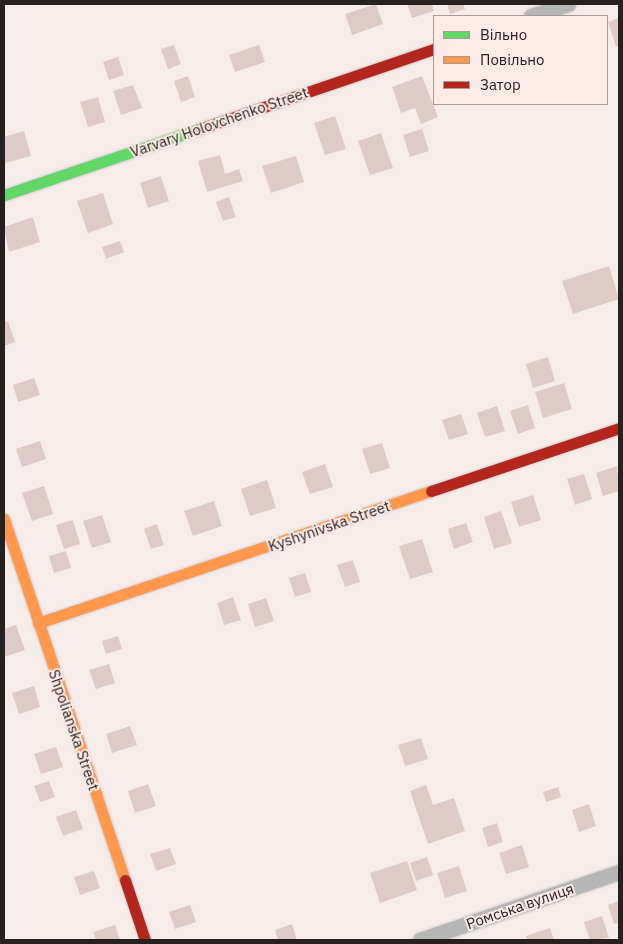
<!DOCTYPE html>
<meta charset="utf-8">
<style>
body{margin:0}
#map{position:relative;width:623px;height:944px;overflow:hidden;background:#f6edeb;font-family:"IBM Plex Sans",sans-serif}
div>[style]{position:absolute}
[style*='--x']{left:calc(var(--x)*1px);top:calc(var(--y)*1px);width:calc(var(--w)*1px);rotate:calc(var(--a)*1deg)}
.building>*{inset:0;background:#decbc7}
.roads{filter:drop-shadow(0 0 1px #d0c9c7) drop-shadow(0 0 1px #d0c9c7)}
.street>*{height:15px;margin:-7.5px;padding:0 7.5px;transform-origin:7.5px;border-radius:7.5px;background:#b5b6b5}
.fast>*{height:11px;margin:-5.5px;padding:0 5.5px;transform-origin:5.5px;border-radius:5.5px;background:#63d668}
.slow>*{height:11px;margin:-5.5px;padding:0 5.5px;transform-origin:5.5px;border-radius:5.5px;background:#ff974d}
.jam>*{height:11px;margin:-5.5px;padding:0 5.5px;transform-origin:5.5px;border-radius:5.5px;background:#b3261e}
span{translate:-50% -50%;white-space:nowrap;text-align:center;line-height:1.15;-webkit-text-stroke:4px #fbeae6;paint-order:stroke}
.street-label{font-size:15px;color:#26201f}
.frame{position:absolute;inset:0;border:5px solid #26201f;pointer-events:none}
.legend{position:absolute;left:433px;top:15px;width:175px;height:90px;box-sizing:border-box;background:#fbeae6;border:1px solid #a69996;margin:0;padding:6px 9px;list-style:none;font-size:15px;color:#26201f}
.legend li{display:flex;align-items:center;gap:10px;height:25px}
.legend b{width:25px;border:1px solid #a69996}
</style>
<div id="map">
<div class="building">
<i style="clip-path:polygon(376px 4px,383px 24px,352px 35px,345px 14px)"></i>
<i style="clip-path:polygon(407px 4px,432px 4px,434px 11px,412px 18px)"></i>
<i style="clip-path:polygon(447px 4px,463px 4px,465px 9px,450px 14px)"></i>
<i style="clip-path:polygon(619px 18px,619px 46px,616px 47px,608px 22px)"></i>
<i style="clip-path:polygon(174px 45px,181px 64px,168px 69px,161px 49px)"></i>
<i style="clip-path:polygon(259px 45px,265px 62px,235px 72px,229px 55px)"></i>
<i style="clip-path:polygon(118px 57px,124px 75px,109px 80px,103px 62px)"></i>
<i style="clip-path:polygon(188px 76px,195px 97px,181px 102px,174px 81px)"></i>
<i style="clip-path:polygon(422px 76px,438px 117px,421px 124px,415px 108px,401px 113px,392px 87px)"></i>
<i style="clip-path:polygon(133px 85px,142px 108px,121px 115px,113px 91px)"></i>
<i style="clip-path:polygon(98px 97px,105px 122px,88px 127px,80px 102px)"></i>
<i style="clip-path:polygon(335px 116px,346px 149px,325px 155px,314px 123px)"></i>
<i style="clip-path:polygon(422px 129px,429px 151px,410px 157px,403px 135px)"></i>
<i style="clip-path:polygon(24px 131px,31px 156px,5px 163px,4px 137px)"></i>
<i style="clip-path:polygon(381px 133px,393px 168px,370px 175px,358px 141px)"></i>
<i style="clip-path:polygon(220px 155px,225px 174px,239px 169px,243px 181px,207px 192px,198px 161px)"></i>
<i style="clip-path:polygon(296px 156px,304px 182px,271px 193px,262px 166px)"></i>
<i style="clip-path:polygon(161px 176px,169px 201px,148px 208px,140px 183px)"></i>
<i style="clip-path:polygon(103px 193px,113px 224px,88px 233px,77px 201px)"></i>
<i style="clip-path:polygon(229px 197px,236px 217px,223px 221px,216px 202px)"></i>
<i style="clip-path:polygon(33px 217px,40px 242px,9px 252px,4px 227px)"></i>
<i style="clip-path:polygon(120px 241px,124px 252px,106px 259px,102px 247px)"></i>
<i style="clip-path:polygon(609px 266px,619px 299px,573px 314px,562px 281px)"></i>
<i style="clip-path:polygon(8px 321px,15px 342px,4px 346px,4px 322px)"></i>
<i style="clip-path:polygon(548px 357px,555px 381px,533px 388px,526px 364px)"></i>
<i style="clip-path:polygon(34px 378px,40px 395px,18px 402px,13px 385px)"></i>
<i style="clip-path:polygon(564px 383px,572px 409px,543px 418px,535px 392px)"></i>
<i style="clip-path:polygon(528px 405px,535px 428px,518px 434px,510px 411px)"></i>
<i style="clip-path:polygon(497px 406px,505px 431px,485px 437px,477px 413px)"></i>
<i style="clip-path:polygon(461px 414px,468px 434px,449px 440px,442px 420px)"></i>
<i style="clip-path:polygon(40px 441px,46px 459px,22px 467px,16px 449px)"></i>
<i style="clip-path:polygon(382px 443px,390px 468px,370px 474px,362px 449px)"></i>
<i style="clip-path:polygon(325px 464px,333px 487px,310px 494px,302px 472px)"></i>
<i style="clip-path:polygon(617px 466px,619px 491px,603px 496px,596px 473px)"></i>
<i style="clip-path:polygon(584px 474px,592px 499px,575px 505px,567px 479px)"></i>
<i style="clip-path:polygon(267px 480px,276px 508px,250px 516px,241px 489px)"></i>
<i style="clip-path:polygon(44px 486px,53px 514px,32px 521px,22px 493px)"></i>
<i style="clip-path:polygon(533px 495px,541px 520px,519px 527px,511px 502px)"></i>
<i style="clip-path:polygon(214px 501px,222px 526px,193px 536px,184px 511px)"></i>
<i style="clip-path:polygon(501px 511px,512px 543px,494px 549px,484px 517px)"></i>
<i style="clip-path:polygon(102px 515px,111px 542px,92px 548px,83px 521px)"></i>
<i style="clip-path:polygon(73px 520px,80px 544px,64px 549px,56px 525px)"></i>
<i style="clip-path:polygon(466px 523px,473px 542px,454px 549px,448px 529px)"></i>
<i style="clip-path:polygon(157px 524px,164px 545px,151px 549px,144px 529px)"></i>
<i style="clip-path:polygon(422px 539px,433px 572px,410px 579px,399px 546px)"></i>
<i style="clip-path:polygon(66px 551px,71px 568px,54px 573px,49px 556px)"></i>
<i style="clip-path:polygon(353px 560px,360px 582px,345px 587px,337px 565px)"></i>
<i style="clip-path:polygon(305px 573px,311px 592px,295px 597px,289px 578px)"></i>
<i style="clip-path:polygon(233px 597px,241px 620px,224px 625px,217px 603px)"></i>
<i style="clip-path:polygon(266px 598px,274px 621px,255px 627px,248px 604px)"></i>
<i style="clip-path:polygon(16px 625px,25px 650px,4px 657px,4px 629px)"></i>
<i style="clip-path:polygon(118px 636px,122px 649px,106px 654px,102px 641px)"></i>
<i style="clip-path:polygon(109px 664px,115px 683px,96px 689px,89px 670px)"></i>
<i style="clip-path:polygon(34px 686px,40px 707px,19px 714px,12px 693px)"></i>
<i style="clip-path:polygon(130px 726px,137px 745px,112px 753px,106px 734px)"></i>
<i style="clip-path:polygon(421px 738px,428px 759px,405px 766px,398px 745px)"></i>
<i style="clip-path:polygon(56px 747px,63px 767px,41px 774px,34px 754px)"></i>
<i style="clip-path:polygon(49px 781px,55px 797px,40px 802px,34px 786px)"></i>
<i style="clip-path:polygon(148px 784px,156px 806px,135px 813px,128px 791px)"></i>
<i style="clip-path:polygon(426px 785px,433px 805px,454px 798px,465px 831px,428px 844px,410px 791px)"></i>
<i style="clip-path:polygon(558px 787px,561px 797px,546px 802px,543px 792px)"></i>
<i style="clip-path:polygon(589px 804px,596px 826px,579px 832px,572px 810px)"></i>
<i style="clip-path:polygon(76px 810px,83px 829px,63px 836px,56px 817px)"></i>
<i style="clip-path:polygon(497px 823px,503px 842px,488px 847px,482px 828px)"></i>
<i style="clip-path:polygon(522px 845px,529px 867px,506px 874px,499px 853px)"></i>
<i style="clip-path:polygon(170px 848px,176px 864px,156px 871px,150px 854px)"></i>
<i style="clip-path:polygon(427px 857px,433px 875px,416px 881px,410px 863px)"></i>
<i style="clip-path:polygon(407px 861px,417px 890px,380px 903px,370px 873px)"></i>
<i style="clip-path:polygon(459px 866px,467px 891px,445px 898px,437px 873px)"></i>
<i style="clip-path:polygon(94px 871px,100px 888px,80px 895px,74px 877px)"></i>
<i style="clip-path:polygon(619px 901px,619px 923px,614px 924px,608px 905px)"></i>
<i style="clip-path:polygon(190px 905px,196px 922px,175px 929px,169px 912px)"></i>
<i style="clip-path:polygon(602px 916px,609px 938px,590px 940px,584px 922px)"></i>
<i style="clip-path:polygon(292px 924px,297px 940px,278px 940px,275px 930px)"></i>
<i style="clip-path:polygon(115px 925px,120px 940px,96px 940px,93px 932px)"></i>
<i style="clip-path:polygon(550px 928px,554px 940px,527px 940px,526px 936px)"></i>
</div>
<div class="roads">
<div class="street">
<i style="--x:531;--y:16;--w:39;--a:-18"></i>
<i style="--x:420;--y:940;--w:210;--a:-18.9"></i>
</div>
<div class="fast">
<i style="--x:4;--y:195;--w:206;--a:-18.7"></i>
</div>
<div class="slow">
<i style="--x:4;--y:519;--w:381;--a:71.5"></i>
<i style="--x:38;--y:623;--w:415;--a:-18.6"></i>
</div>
<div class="jam">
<i style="--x:199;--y:129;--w:248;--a:-18.8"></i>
<i style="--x:431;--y:491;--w:198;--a:-18.5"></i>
<i style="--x:125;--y:880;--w:63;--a:71.6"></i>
</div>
</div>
<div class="street-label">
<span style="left:219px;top:122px;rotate:-19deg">Varvary Holovchenko Street</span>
<span style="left:329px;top:526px;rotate:-19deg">Kyshynivska Street</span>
<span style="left:74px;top:730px;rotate:71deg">Shpolianska Street</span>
<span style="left:520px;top:906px;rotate:-19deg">Ромська вулиця</span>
</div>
<div class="frame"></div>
<ul class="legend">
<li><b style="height:6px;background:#63d668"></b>Вільно</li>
<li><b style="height:6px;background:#ff974d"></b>Повільно</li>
<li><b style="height:6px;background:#b3261e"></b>Затор</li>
</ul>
</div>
